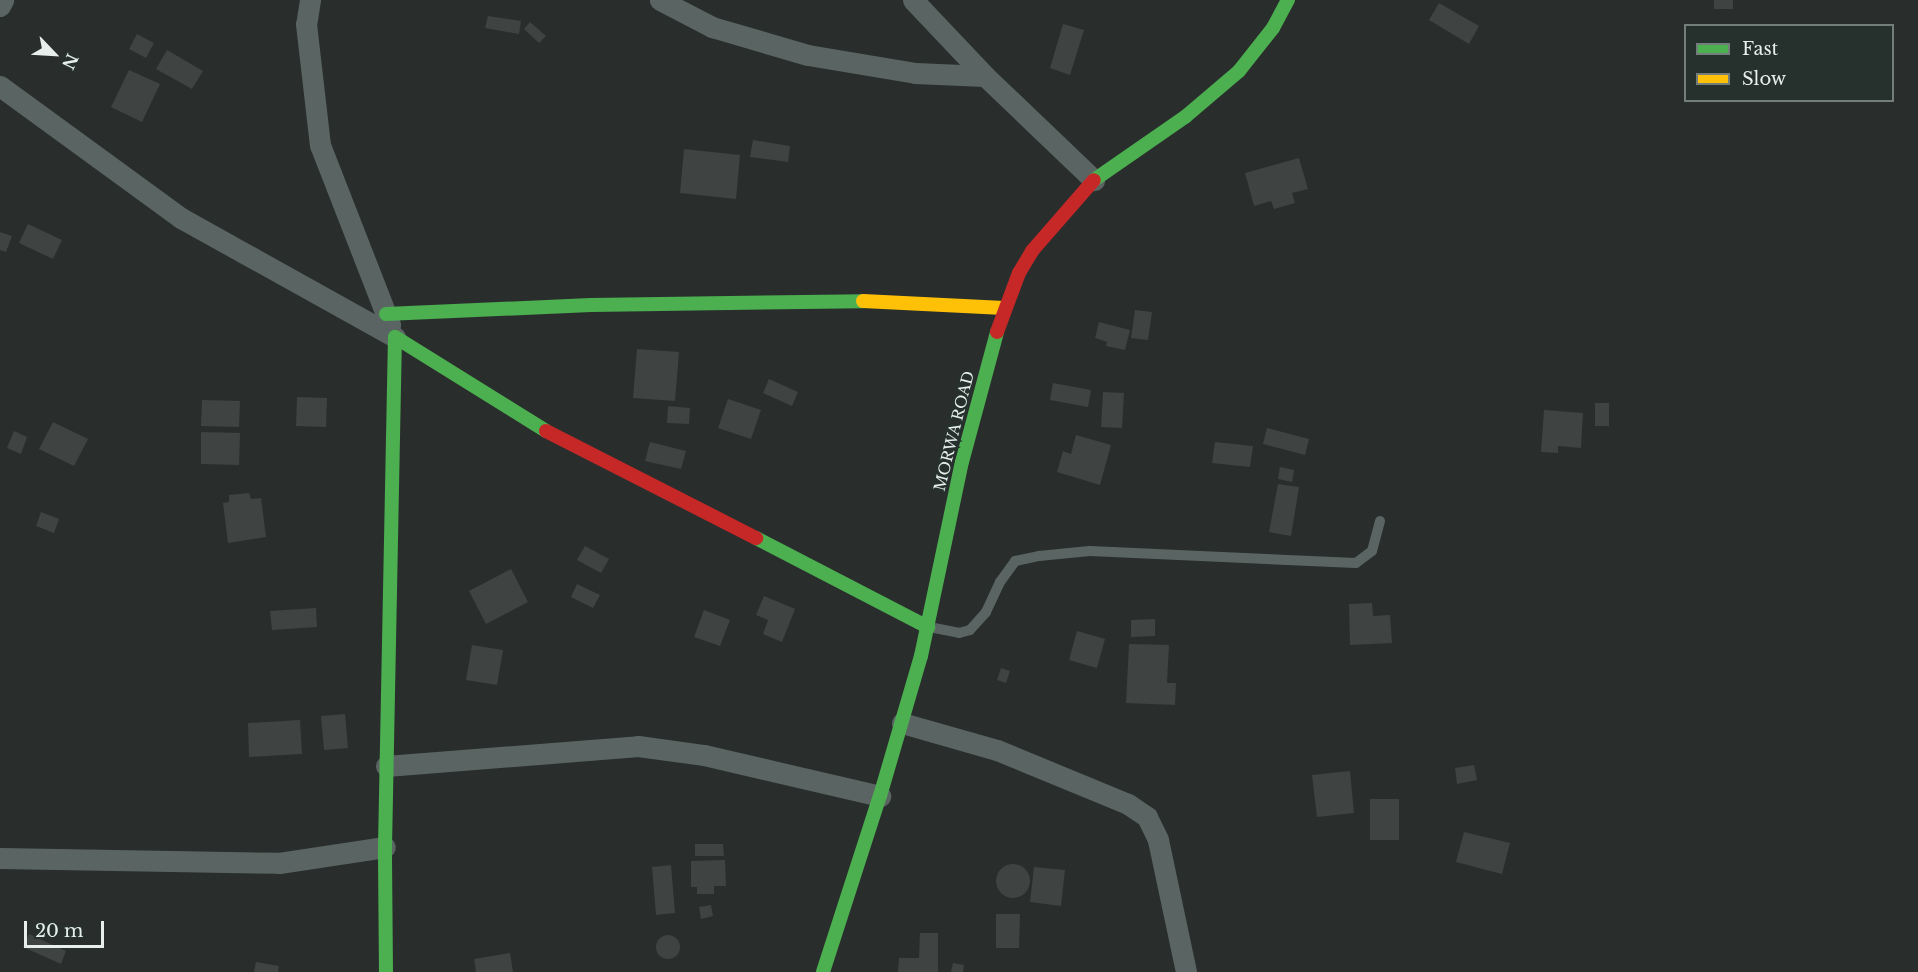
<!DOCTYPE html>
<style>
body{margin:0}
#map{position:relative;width:1918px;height:972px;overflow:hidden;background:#292e2d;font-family:"Libre Baskerville",serif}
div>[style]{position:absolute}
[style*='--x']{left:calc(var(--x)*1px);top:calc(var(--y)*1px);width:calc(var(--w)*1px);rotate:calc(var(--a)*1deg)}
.building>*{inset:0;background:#3f4342}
.round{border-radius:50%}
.lane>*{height:10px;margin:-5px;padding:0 5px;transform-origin:5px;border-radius:5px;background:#5a6563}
.street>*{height:21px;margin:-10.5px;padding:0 10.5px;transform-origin:10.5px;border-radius:10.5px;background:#5a6563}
.fast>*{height:14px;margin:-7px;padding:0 7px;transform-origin:7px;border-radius:7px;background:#4caf50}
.slow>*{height:14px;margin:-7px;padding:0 7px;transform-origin:7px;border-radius:7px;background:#ffc107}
.jam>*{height:14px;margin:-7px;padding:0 7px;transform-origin:7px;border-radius:7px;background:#c62828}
span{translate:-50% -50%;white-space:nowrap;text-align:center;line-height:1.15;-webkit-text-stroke:5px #26312e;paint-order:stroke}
.street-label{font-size:15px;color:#e7eeec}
.legend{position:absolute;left:1684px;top:24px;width:210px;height:78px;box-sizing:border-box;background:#26312e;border:2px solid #737d7a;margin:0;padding:8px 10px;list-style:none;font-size:18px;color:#e7eeec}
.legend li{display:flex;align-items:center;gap:12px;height:30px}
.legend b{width:30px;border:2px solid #737d7a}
.north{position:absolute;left:24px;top:24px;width:60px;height:60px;-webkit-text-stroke:4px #26312e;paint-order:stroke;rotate:115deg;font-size:16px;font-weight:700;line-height:24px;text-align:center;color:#e7eeec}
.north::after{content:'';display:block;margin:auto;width:21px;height:27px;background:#e7eeec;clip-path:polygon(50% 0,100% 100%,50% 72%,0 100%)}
.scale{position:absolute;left:24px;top:921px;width:80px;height:27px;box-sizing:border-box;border:3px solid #e7eeec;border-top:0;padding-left:8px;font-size:18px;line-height:21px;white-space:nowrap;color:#e7eeec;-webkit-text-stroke:4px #26312e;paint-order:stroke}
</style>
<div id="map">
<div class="building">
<i style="clip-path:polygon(1714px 0,1733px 0,1733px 9px,1714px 9px)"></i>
<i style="clip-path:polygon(1439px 3px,1479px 26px,1469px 44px,1429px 20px)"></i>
<i style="clip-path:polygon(488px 16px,521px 21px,519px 34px,485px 28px)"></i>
<i style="clip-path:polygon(530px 22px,546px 36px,539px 43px,524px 29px)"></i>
<i style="clip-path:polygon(1063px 24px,1084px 30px,1070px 75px,1050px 68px)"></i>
<i style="clip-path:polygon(137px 34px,154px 43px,146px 58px,129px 49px)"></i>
<i style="clip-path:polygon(167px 50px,203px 71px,192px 89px,156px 69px)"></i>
<i style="clip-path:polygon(129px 70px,160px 84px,142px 122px,111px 107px)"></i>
<i style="clip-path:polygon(753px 140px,790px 146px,788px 162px,750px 157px)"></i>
<i style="clip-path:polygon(684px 149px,740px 155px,736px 199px,680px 193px)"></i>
<i style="clip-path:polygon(1299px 158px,1308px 189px,1292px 193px,1295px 203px,1274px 209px,1271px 201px,1254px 206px,1245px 173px)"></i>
<i style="clip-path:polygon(28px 224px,62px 240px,53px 259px,19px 243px)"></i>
<i style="clip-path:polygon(0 232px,12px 236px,6px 252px,0 250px)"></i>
<i style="clip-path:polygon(1135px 310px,1152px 312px,1148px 340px,1131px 338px)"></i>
<i style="clip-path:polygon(1099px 322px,1130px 330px,1125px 350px,1106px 346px,1107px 342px,1095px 338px)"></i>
<i style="clip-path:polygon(637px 349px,679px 352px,675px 401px,633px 398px)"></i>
<i style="clip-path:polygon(769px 379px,798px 392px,792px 406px,763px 393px)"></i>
<i style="clip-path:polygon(1053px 383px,1091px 390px,1088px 407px,1050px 400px)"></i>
<i style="clip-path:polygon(1103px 392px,1124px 393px,1122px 428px,1101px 427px)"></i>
<i style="clip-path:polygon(297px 397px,327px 398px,326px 427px,296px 426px)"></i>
<i style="clip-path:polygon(728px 399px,761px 410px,751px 439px,718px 428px)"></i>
<i style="clip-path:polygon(202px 400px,240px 401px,239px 427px,201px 426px)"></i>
<i style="clip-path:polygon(1595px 403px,1609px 403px,1609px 426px,1595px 426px)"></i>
<i style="clip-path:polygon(668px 406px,690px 408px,689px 424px,667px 423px)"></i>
<i style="clip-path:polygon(1544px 410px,1583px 413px,1581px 448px,1558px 446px,1558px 453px,1541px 452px)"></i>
<i style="clip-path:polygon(53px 422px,88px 439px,74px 466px,39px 449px)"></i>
<i style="clip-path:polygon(1267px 428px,1309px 439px,1305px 455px,1263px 444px)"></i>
<i style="clip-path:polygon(14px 431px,27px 437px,21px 454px,7px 448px)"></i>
<i style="clip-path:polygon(201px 432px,240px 433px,239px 465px,201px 464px)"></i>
<i style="clip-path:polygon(1076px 435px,1111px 445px,1100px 485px,1057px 472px,1063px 451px,1071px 454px)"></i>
<i style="clip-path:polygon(650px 442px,686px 451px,681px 469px,645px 461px)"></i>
<i style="clip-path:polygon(1215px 442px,1253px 446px,1250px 467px,1212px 463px)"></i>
<i style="clip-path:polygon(1280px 467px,1294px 470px,1292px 482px,1278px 479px)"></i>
<i style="clip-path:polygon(1278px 484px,1299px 487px,1291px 536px,1269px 532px)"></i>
<i style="clip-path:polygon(249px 493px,251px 499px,261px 498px,266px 537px,228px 543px,223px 503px,229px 502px,229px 495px)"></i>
<i style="clip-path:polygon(41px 512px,59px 519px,54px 533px,36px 526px)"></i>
<i style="clip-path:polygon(585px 546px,609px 559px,601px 573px,577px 560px)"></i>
<i style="clip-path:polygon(511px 569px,528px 602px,486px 624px,469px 591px)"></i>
<i style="clip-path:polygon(577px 584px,600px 595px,593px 608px,571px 597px)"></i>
<i style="clip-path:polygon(764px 596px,795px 609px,782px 642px,763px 634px,768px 620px,756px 615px)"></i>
<i style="clip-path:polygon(1372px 603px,1373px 616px,1390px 615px,1392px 643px,1350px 645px,1349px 604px)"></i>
<i style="clip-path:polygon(316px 608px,317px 627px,272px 630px,270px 611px)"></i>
<i style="clip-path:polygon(704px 610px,730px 620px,720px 646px,694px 637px)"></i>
<i style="clip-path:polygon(1155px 619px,1155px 636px,1131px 637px,1131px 620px)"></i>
<i style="clip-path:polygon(1077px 631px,1105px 639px,1097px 668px,1069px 660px)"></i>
<i style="clip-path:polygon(1129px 644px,1169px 645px,1167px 683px,1176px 683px,1175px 705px,1126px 703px)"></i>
<i style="clip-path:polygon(472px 645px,503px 650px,497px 685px,466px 680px)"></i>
<i style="clip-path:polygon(1001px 668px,1010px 671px,1006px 683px,997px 680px)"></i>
<i style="clip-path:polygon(345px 714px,348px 748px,324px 750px,321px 716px)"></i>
<i style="clip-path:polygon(300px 720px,302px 754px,249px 757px,248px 723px)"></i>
<i style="clip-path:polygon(1474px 765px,1477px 780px,1457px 784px,1455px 768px)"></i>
<i style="clip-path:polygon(1350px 771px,1354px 813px,1317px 817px,1312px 775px)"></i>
<i style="clip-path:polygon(1370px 799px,1399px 799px,1399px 840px,1370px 840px)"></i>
<i style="clip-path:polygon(1464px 832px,1510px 843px,1502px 874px,1456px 862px)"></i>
<i style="clip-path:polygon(695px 844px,723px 844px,724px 856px,695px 856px)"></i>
<i style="clip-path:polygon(725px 860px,726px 886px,714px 886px,714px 894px,697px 894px,697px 887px,691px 887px,691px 861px)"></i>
<i class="round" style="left:996px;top:864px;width:34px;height:34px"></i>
<i style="clip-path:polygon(671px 865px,675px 913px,656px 915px,652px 867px)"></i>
<i style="clip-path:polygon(1034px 867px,1065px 870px,1061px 906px,1030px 902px)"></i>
<i style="clip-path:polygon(711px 905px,713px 916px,701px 919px,699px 907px)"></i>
<i style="clip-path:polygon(996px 914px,1020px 914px,1019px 948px,996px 948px)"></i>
<i style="clip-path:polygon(920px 933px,938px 933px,938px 972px,898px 972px,899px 958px,919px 958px)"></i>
<i style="clip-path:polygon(29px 934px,66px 951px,61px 964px,23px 947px)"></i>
<i class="round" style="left:656px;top:935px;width:24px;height:24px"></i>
<i style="clip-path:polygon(510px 953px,513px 972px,476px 972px,474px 959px)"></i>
<i style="clip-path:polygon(256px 962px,279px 966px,278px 972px,254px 972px)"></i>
<i style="clip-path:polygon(953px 963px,964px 965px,963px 972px,951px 972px)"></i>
</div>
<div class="lane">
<i style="--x:929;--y:627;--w:31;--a:11"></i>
<i style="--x:959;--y:633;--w:11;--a:-15"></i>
<i style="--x:970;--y:630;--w:24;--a:-48"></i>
<i style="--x:986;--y:612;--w:33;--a:-65"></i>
<i style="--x:1000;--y:582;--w:26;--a:-54"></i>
<i style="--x:1015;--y:561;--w:25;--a:-12"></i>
<i style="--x:1039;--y:556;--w:51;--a:-5.6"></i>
<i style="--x:1090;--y:551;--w:266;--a:2.6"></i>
<i style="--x:1356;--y:563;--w:20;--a:-37"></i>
<i style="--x:1372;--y:551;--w:31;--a:-75"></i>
</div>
<div class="street">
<i style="--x:310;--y:0;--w:24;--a:99"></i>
<i style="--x:306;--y:24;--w:122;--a:83.4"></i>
<i style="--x:320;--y:145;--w:193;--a:68.7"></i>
<i style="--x:660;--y:0;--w:59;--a:27.4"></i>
<i style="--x:712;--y:27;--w:100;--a:16.3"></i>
<i style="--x:808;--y:55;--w:109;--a:9.5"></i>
<i style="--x:915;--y:73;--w:70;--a:2.5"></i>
<i style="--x:985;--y:76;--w:151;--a:43.7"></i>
<i style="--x:913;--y:0;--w:105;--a:46.5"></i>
<i style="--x:0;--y:6;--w:7;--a:-63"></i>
<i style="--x:0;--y:86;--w:224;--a:36.1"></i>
<i style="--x:181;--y:218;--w:245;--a:29.1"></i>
<i style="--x:902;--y:723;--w:99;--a:15.9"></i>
<i style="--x:997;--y:750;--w:142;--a:22.4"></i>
<i style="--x:1128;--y:804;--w:23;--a:34"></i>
<i style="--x:1147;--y:817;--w:25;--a:64"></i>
<i style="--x:1158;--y:840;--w:135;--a:78"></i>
<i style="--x:386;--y:766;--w:253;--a:-4.5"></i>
<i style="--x:638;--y:746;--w:67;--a:7.8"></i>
<i style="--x:704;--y:755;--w:181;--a:13.1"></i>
<i style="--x:0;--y:858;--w:279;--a:1"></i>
<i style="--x:279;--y:863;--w:107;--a:-8.6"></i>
</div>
<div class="fast">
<i style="--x:1094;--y:180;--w:111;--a:-34.7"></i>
<i style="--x:1185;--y:117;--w:71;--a:-40.4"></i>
<i style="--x:1239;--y:71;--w:55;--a:-51.7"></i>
<i style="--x:1273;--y:28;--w:32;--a:-62"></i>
<i style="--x:386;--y:314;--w:205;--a:-2.5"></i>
<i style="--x:591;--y:305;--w:272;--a:-0.8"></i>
<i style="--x:756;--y:538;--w:194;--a:27.4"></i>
<i style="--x:386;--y:972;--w:125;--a:-90.5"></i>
<i style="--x:385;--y:847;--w:510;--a:-88.88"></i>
<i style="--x:395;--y:337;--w:178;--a:31.9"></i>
<i style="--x:823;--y:972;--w:185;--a:-72.1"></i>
<i style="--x:880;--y:796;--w:146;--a:-73.7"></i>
<i style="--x:921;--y:656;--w:198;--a:-78.1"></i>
<i style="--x:962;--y:462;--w:135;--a:-74.9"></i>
</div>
<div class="slow">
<i style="--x:863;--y:301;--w:141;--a:2.8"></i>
</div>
<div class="jam">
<i style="--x:997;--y:332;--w:63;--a:-69.6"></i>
<i style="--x:1019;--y:273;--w:26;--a:-59"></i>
<i style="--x:1032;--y:251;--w:94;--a:-48.9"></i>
<i style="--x:546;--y:431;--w:236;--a:27"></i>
</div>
<div class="street-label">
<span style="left:954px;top:431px;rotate:-76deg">MORWA ROAD</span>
</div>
<ul class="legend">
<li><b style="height:8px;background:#4caf50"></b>Fast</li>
<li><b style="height:8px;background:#ffc107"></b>Slow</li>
</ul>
<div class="north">N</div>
<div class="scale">20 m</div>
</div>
